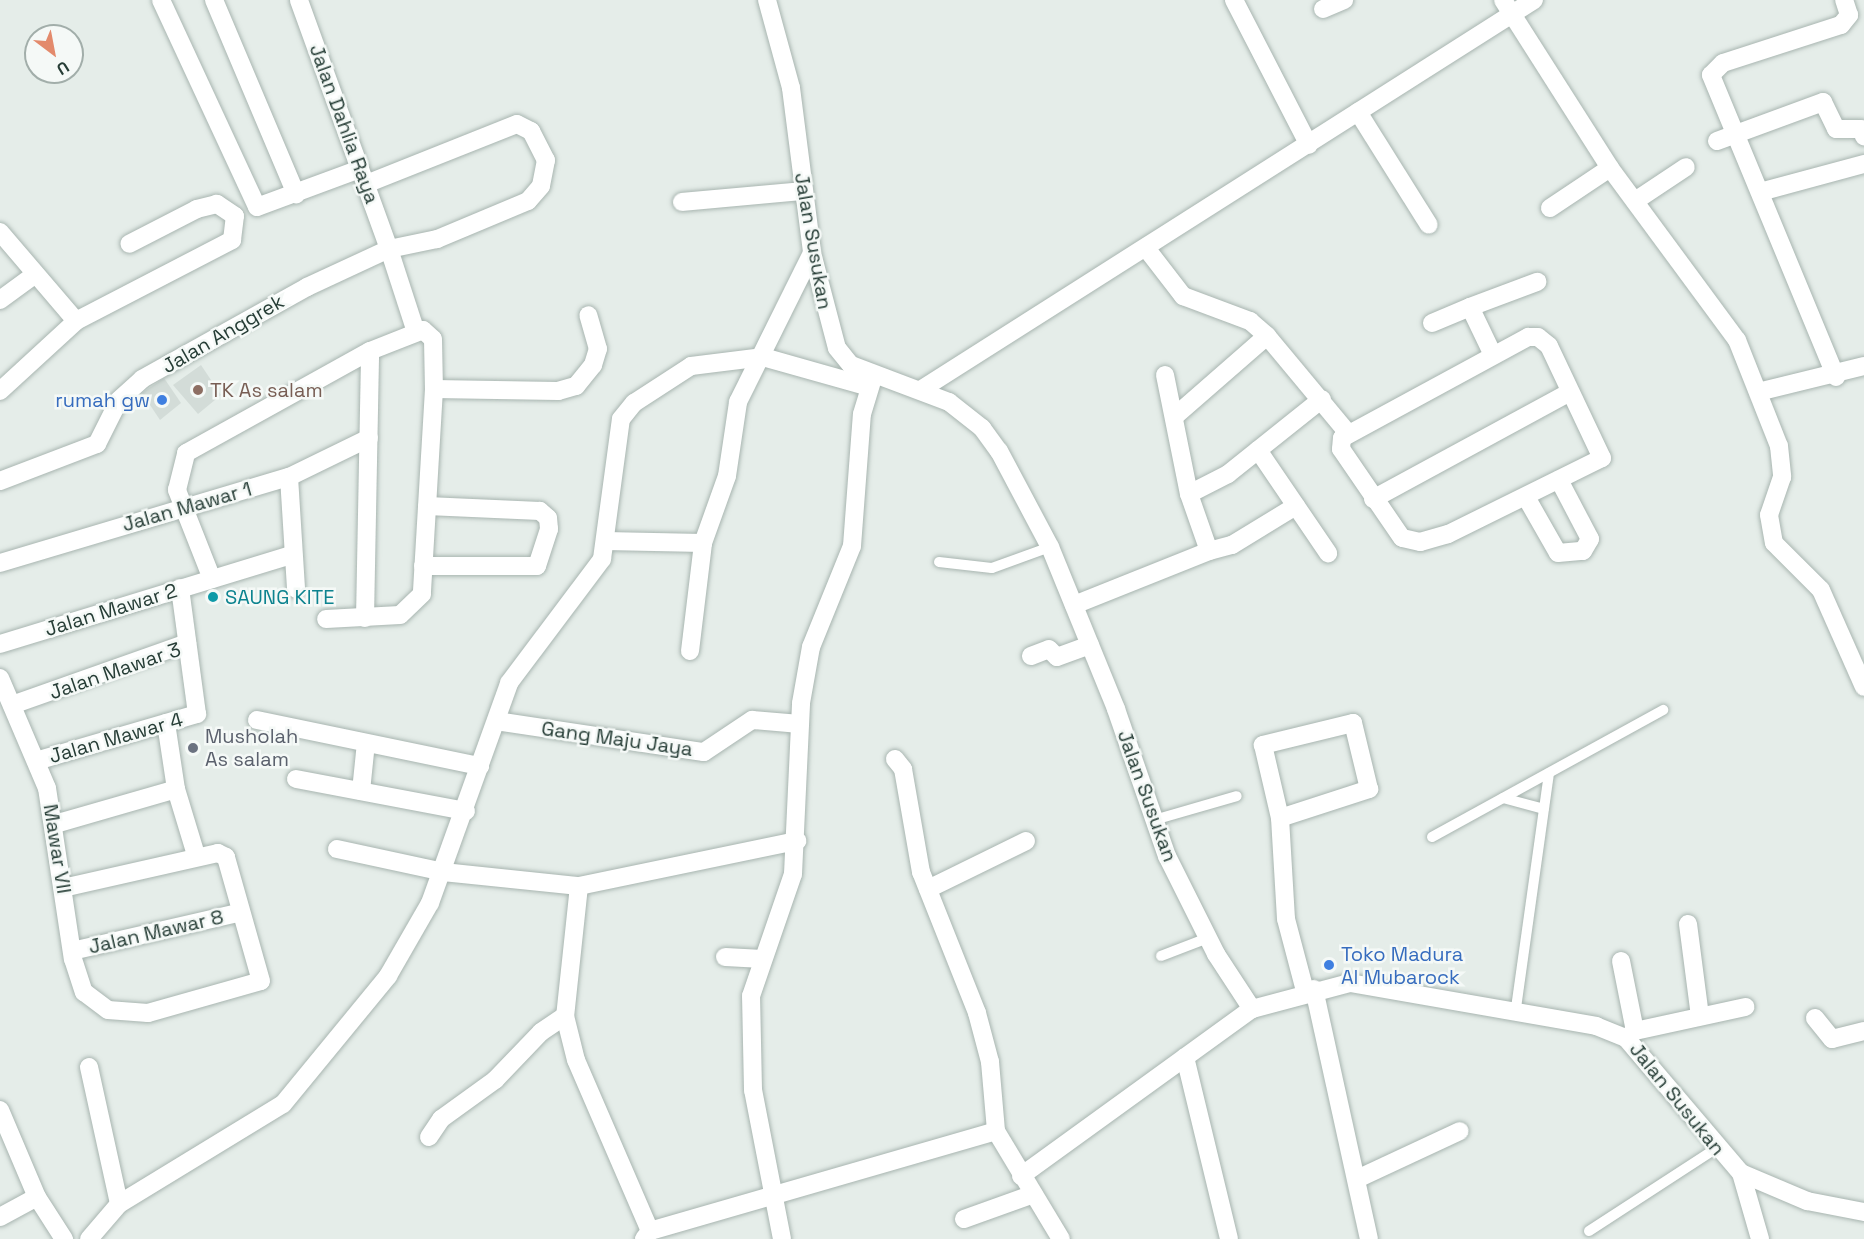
<!DOCTYPE html>
<style>
body{margin:0}
#map{position:relative;width:1864px;height:1239px;overflow:hidden;background:#e5ede9;font-family:"Space Grotesk",sans-serif}
div>[style]{position:absolute}
[style*='--x']{left:calc(var(--x)*1px);top:calc(var(--y)*1px);width:calc(var(--w)*1px);rotate:calc(var(--a)*1deg)}
.built>*{inset:0;background:#d3dcd8}
.roads{filter:drop-shadow(0 0 2px #a8b5b0) drop-shadow(0 0 2px #a8b5b0)}
.lane>*{height:10px;margin:-5px;padding:0 5px;transform-origin:5px;border-radius:5px;background:#fff}
.street>*{height:18px;margin:-9px;padding:0 9px;transform-origin:9px;border-radius:9px;background:#fff}
.secondary>*{height:18px;margin:-9px;padding:0 9px;transform-origin:9px;border-radius:9px;background:#fff}
.dots>*{width:16px;height:16px;translate:-50% -50%;box-sizing:border-box;border:3px solid #f5f9f7;border-radius:50%}
span{translate:-50% -50%;white-space:nowrap;text-align:center;line-height:1.15;-webkit-text-stroke:5px #f5f9f7;paint-order:stroke}
.street-label{font-size:20px;color:#263d36}
.education-label{font-size:20px;color:#785e54}
.left{translate:0 -50%;text-align:left}
.shop-label{font-size:20px;color:#366cbe}
.right{translate:-100% -50%;text-align:right}
.culture-label{font-size:20px;color:#0d838f}
.worship-label{font-size:20px;color:#5b616d}
.north{position:absolute;left:24px;top:24px;width:60px;height:60px;box-sizing:border-box;background:#f5f9f7;border:2px solid #a2aeaa;border-radius:50%;rotate:148deg;font-size:16px;font-weight:700;line-height:24px;text-align:center;color:#263d36}
.north::after{content:'';display:block;margin:auto;width:21px;height:27px;background:#e38a6c;clip-path:polygon(50% 0,100% 100%,50% 72%,0 100%)}
</style>
<div id="map">
<div class="built">
<i style="clip-path:polygon(201px 365px,221px 395px,198px 414px,173px 385px)"></i>
<i style="clip-path:polygon(164px 378px,181px 403px,160px 420px,142px 393px)"></i>
</div>
<div class="roads">
<div class="lane">
<i style="--x:939;--y:562;--w:53;--a:6.5"></i>
<i style="--x:992;--y:568;--w:62;--a:-19.9"></i>
<i style="--x:1503;--y:798;--w:42;--a:15"></i>
<i style="--x:1154;--y:820;--w:86;--a:-16.1"></i>
<i style="--x:1432;--y:837;--w:264;--a:-28.8"></i>
<i style="--x:1161;--y:956;--w:50;--a:-21"></i>
<i style="--x:1516;--y:1008;--w:237;--a:-82"></i>
<i style="--x:1589;--y:1231;--w:153;--a:-33"></i>
</div>
<div class="street">
<i style="--x:161;--y:0;--w:228;--a:65.1"></i>
<i style="--x:257;--y:207;--w:110;--a:-20.3"></i>
<i style="--x:214;--y:0;--w:211;--a:67.1"></i>
<i style="--x:1234;--y:0;--w:163;--a:62.7"></i>
<i style="--x:1503;--y:0;--w:199;--a:57.5"></i>
<i style="--x:1610;--y:168;--w:214;--a:53.6"></i>
<i style="--x:1737;--y:340;--w:114;--a:68.4"></i>
<i style="--x:1779;--y:446;--w:31;--a:84"></i>
<i style="--x:1782;--y:477;--w:40;--a:108.9"></i>
<i style="--x:1769;--y:515;--w:28;--a:80"></i>
<i style="--x:1774;--y:543;--w:66;--a:45"></i>
<i style="--x:1821;--y:590;--w:106;--a:66.1"></i>
<i style="--x:1323;--y:9;--w:23;--a:-23"></i>
<i style="--x:1358;--y:112;--w:133;--a:57.9"></i>
<i style="--x:1717;--y:141;--w:113;--a:-20.2"></i>
<i style="--x:1823;--y:102;--w:30;--a:64"></i>
<i style="--x:1836;--y:129;--w:25;--a:0"></i>
<i style="--x:1861;--y:129;--w:8;--a:67"></i>
<i style="--x:366;--y:184;--w:162;--a:-21.7"></i>
<i style="--x:517;--y:124;--w:16;--a:27"></i>
<i style="--x:531;--y:131;--w:33;--a:63"></i>
<i style="--x:546;--y:160;--w:26;--a:101"></i>
<i style="--x:541;--y:186;--w:20;--a:131"></i>
<i style="--x:528;--y:201;--w:99;--a:157.3"></i>
<i style="--x:437;--y:239;--w:49;--a:168.2"></i>
<i style="--x:389;--y:249;--w:84;--a:72"></i>
<i style="--x:1760;--y:192;--w:108;--a:-15.1"></i>
<i style="--x:1635;--y:201;--w:61;--a:-33.7"></i>
<i style="--x:682;--y:202;--w:122;--a:-5.2"></i>
<i style="--x:1550;--y:208;--w:72;--a:-33.7"></i>
<i style="--x:0;--y:232;--w:117;--a:49.5"></i>
<i style="--x:1146;--y:248;--w:61;--a:52.4"></i>
<i style="--x:1183;--y:296;--w:72;--a:20.5"></i>
<i style="--x:1250;--y:321;--w:23;--a:41"></i>
<i style="--x:1267;--y:336;--w:125;--a:50.2"></i>
<i style="--x:0;--y:300;--w:42;--a:-36.3"></i>
<i style="--x:1470;--y:307;--w:72;--a:-20.5"></i>
<i style="--x:1432;--y:323;--w:41;--a:-22.8"></i>
<i style="--x:1470;--y:307;--w:51;--a:64.4"></i>
<i style="--x:1528;--y:337;--w:10;--a:0"></i>
<i style="--x:1538;--y:337;--w:14;--a:39"></i>
<i style="--x:1549;--y:346;--w:124;--a:64.7"></i>
<i style="--x:1602;--y:458;--w:172;--a:153.7"></i>
<i style="--x:1448;--y:534;--w:29;--a:164"></i>
<i style="--x:1420;--y:542;--w:18;--a:-167"></i>
<i style="--x:1402;--y:538;--w:108;--a:-124.4"></i>
<i style="--x:1341;--y:449;--w:11;--a:-85"></i>
<i style="--x:1342;--y:438;--w:212;--a:-28.5"></i>
<i style="--x:1165;--y:375;--w:121;--a:78.6"></i>
<i style="--x:1189;--y:494;--w:60;--a:70.7"></i>
<i style="--x:1209;--y:551;--w:24;--a:-15"></i>
<i style="--x:1232;--y:545;--w:75;--a:-31.4"></i>
<i style="--x:1836;--y:377;--w:327;--a:-112.5"></i>
<i style="--x:1711;--y:75;--w:17;--a:-45"></i>
<i style="--x:1723;--y:63;--w:124;--a:-17.9"></i>
<i style="--x:1841;--y:25;--w:13;--a:-51"></i>
<i style="--x:1849;--y:15;--w:16;--a:-108"></i>
<i style="--x:434;--y:389;--w:124;--a:0.9"></i>
<i style="--x:558;--y:391;--w:19;--a:-16"></i>
<i style="--x:576;--y:386;--w:27;--a:-51"></i>
<i style="--x:593;--y:365;--w:17;--a:-73"></i>
<i style="--x:598;--y:349;--w:35;--a:-106"></i>
<i style="--x:922;--y:389;--w:725;--a:-32.44"></i>
<i style="--x:0;--y:391;--w:103;--a:-42.6"></i>
<i style="--x:76;--y:321;--w:176;--a:-27.4"></i>
<i style="--x:232;--y:240;--w:24;--a:-83"></i>
<i style="--x:235;--y:216;--w:22;--a:-146"></i>
<i style="--x:217;--y:204;--w:21;--a:166"></i>
<i style="--x:197;--y:209;--w:76;--a:152.8"></i>
<i style="--x:1762;--y:391;--w:105;--a:-13.8"></i>
<i style="--x:1174;--y:417;--w:123;--a:-41.1"></i>
<i style="--x:1258;--y:450;--w:125;--a:55.8"></i>
<i style="--x:289;--y:477;--w:112;--a:86.4"></i>
<i style="--x:1189;--y:494;--w:44;--a:-27.1"></i>
<i style="--x:1228;--y:474;--w:120;--a:-38.6"></i>
<i style="--x:1526;--y:497;--w:64;--a:60.3"></i>
<i style="--x:1558;--y:553;--w:25;--a:-5"></i>
<i style="--x:1583;--y:551;--w:14;--a:-60"></i>
<i style="--x:1590;--y:539;--w:67;--a:-117.7"></i>
<i style="--x:1373;--y:499;--w:224;--a:-28.5"></i>
<i style="--x:605;--y:541;--w:98;--a:1.2"></i>
<i style="--x:0;--y:563;--w:302;--a:-16.6"></i>
<i style="--x:289;--y:477;--w:89;--a:-26"></i>
<i style="--x:423;--y:566;--w:114;--a:0"></i>
<i style="--x:537;--y:566;--w:39;--a:-72"></i>
<i style="--x:549;--y:529;--w:11;--a:-95"></i>
<i style="--x:548;--y:518;--w:11;--a:-139"></i>
<i style="--x:540;--y:511;--w:113;--a:-177.5"></i>
<i style="--x:212;--y:579;--w:96;--a:-111.5"></i>
<i style="--x:177;--y:490;--w:38;--a:-76"></i>
<i style="--x:186;--y:453;--w:210;--a:-29"></i>
<i style="--x:370;--y:351;--w:57;--a:-21.6"></i>
<i style="--x:423;--y:330;--w:13;--a:42"></i>
<i style="--x:433;--y:339;--w:50;--a:88.9"></i>
<i style="--x:434;--y:389;--w:205;--a:93.4"></i>
<i style="--x:422;--y:594;--w:30;--a:136"></i>
<i style="--x:400;--y:615;--w:74;--a:176.9"></i>
<i style="--x:1074;--y:605;--w:145;--a:-21.8"></i>
<i style="--x:365;--y:618;--w:267;--a:-88.9"></i>
<i style="--x:0;--y:644;--w:304;--a:-17"></i>
<i style="--x:690;--y:651;--w:109;--a:-83.1"></i>
<i style="--x:703;--y:543;--w:71;--a:-70.3"></i>
<i style="--x:727;--y:476;--w:75;--a:-81.5"></i>
<i style="--x:738;--y:402;--w:166;--a:-63.6"></i>
<i style="--x:1031;--y:656;--w:19;--a:-21"></i>
<i style="--x:1049;--y:649;--w:11;--a:45"></i>
<i style="--x:1057;--y:657;--w:35;--a:-20"></i>
<i style="--x:0;--y:678;--w:120;--a:66.9"></i>
<i style="--x:47;--y:788;--w:173;--a:81.4"></i>
<i style="--x:73;--y:959;--w:35;--a:72"></i>
<i style="--x:84;--y:992;--w:30;--a:37"></i>
<i style="--x:108;--y:1010;--w:40;--a:4.3"></i>
<i style="--x:148;--y:1013;--w:117;--a:-15.8"></i>
<i style="--x:261;--y:981;--w:129;--a:-105.8"></i>
<i style="--x:226;--y:857;--w:9;--a:-153"></i>
<i style="--x:218;--y:853;--w:159;--a:167.3"></i>
<i style="--x:12;--y:705;--w:186;--a:-19.5"></i>
<i style="--x:257;--y:720;--w:228;--a:11.7"></i>
<i style="--x:496;--y:721;--w:210;--a:8.5"></i>
<i style="--x:704;--y:752;--w:58;--a:-33.7"></i>
<i style="--x:752;--y:720;--w:48;--a:4.8"></i>
<i style="--x:166;--y:723;--w:67;--a:81.4"></i>
<i style="--x:176;--y:789;--w:69;--a:73.1"></i>
<i style="--x:895;--y:759;--w:13;--a:51"></i>
<i style="--x:903;--y:769;--w:105;--a:80.1"></i>
<i style="--x:921;--y:872;--w:152;--a:68.3"></i>
<i style="--x:977;--y:1013;--w:51;--a:75.1"></i>
<i style="--x:990;--y:1062;--w:69;--a:85"></i>
<i style="--x:996;--y:1131;--w:126;--a:59"></i>
<i style="--x:36;--y:761;--w:168;--a:-16.3"></i>
<i style="--x:197;--y:714;--w:127;--a:-97.7"></i>
<i style="--x:296;--y:779;--w:173;--a:10.7"></i>
<i style="--x:361;--y:791;--w:48;--a:-84.1"></i>
<i style="--x:1280;--y:818;--w:94;--a:-18"></i>
<i style="--x:1369;--y:789;--w:68;--a:-103.6"></i>
<i style="--x:1353;--y:723;--w:93;--a:166.3"></i>
<i style="--x:1263;--y:745;--w:75;--a:76.9"></i>
<i style="--x:1280;--y:818;--w:101;--a:86.6"></i>
<i style="--x:1286;--y:919;--w:74;--a:75.2"></i>
<i style="--x:55;--y:824;--w:126;--a:-16.1"></i>
<i style="--x:337;--y:849;--w:108;--a:12.2"></i>
<i style="--x:443;--y:872;--w:137;--a:5.9"></i>
<i style="--x:579;--y:886;--w:223;--a:-11.7"></i>
<i style="--x:579;--y:886;--w:131;--a:96.1"></i>
<i style="--x:565;--y:1016;--w:45;--a:76"></i>
<i style="--x:576;--y:1060;--w:186;--a:66.6"></i>
<i style="--x:928;--y:889;--w:109;--a:-26.1"></i>
<i style="--x:1688;--y:924;--w:93;--a:82.6"></i>
<i style="--x:72;--y:951;--w:170;--a:-12.9"></i>
<i style="--x:725;--y:957;--w:38;--a:3"></i>
<i style="--x:1621;--y:961;--w:71;--a:78.7"></i>
<i style="--x:1314;--y:989;--w:256;--a:77.6"></i>
<i style="--x:1815;--y:1018;--w:27;--a:51"></i>
<i style="--x:1832;--y:1039;--w:33;--a:-14"></i>
<i style="--x:1626;--y:1038;--w:11;--a:-38"></i>
<i style="--x:1635;--y:1031;--w:113;--a:-12.3"></i>
<i style="--x:1185;--y:1057;--w:187;--a:76.4"></i>
<i style="--x:89;--y:1067;--w:140;--a:77.6"></i>
<i style="--x:0;--y:1110;--w:95;--a:67"></i>
<i style="--x:37;--y:1197;--w:50;--a:57.3"></i>
<i style="--x:429;--y:1137;--w:22;--a:-56"></i>
<i style="--x:441;--y:1119;--w:67;--a:-35.8"></i>
<i style="--x:495;--y:1080;--w:66;--a:-46.2"></i>
<i style="--x:541;--y:1032;--w:29;--a:-34"></i>
<i style="--x:1741;--y:1173;--w:69;--a:73.9"></i>
<i style="--x:1021;--y:1176;--w:285;--a:-35.9"></i>
<i style="--x:1359;--y:1178;--w:111;--a:-25"></i>
<i style="--x:0;--y:1217;--w:42;--a:-28.4"></i>
<i style="--x:964;--y:1219;--w:74;--a:-19.7"></i>
<i style="--x:89;--y:1239;--w:46;--a:-49.4"></i>
<i style="--x:119;--y:1204;--w:192;--a:-31.4"></i>
<i style="--x:283;--y:1104;--w:166;--a:-50.6"></i>
<i style="--x:388;--y:976;--w:84;--a:-60.1"></i>
<i style="--x:430;--y:903;--w:234;--a:-70.2"></i>
<i style="--x:509;--y:683;--w:155;--a:-53.1"></i>
<i style="--x:602;--y:559;--w:141;--a:-82.3"></i>
<i style="--x:621;--y:419;--w:21;--a:-51"></i>
<i style="--x:634;--y:403;--w:68;--a:-33"></i>
<i style="--x:691;--y:366;--w:73;--a:-7.1"></i>
<i style="--x:763;--y:357;--w:110;--a:15.8"></i>
<i style="--x:644;--y:1239;--w:10;--a:-53"></i>
<i style="--x:650;--y:1231;--w:360;--a:-16.1"></i>
<i style="--x:782;--y:1239;--w:152;--a:-101"></i>
<i style="--x:753;--y:1090;--w:94;--a:-91.2"></i>
<i style="--x:751;--y:996;--w:129;--a:-71"></i>
<i style="--x:793;--y:874;--w:171;--a:-87.3"></i>
<i style="--x:801;--y:703;--w:57;--a:-79.9"></i>
<i style="--x:811;--y:647;--w:109;--a:-67.9"></i>
<i style="--x:852;--y:546;--w:132;--a:-85.7"></i>
<i style="--x:862;--y:414;--w:38;--a:-73"></i>
</div>
<div class="secondary">
<i style="--x:767;--y:0;--w:91;--a:74.7"></i>
<i style="--x:791;--y:88;--w:166;--a:82.7"></i>
<i style="--x:812;--y:253;--w:98;--a:75.3"></i>
<i style="--x:837;--y:348;--w:22;--a:51"></i>
<i style="--x:851;--y:365;--w:105;--a:20.7"></i>
<i style="--x:949;--y:402;--w:42;--a:38.2"></i>
<i style="--x:982;--y:428;--w:29;--a:54"></i>
<i style="--x:999;--y:451;--w:109;--a:62"></i>
<i style="--x:1050;--y:547;--w:175;--a:67.8"></i>
<i style="--x:1116;--y:709;--w:156;--a:70.9"></i>
<i style="--x:1167;--y:856;--w:110;--a:63.4"></i>
<i style="--x:1216;--y:954;--w:66;--a:56.8"></i>
<i style="--x:1252;--y:1009;--w:101;--a:-14.9"></i>
<i style="--x:1350;--y:983;--w:250;--a:9.9"></i>
<i style="--x:1596;--y:1026;--w:32;--a:22"></i>
<i style="--x:1626;--y:1038;--w:177;--a:49.6"></i>
<i style="--x:1741;--y:1173;--w:72;--a:23"></i>
<i style="--x:1807;--y:1201;--w:58;--a:10.9"></i>
<i style="--x:0;--y:481;--w:104;--a:-20.9"></i>
<i style="--x:97;--y:444;--w:49;--a:-63.4"></i>
<i style="--x:119;--y:400;--w:31;--a:-42"></i>
<i style="--x:142;--y:379;--w:189;--a:-29.1"></i>
<i style="--x:307;--y:287;--w:90;--a:-24.9"></i>
<i style="--x:389;--y:249;--w:265;--a:-109.9"></i>
</div>
</div>
<div class="dots">
<i style="left:198px;top:390px;background:#8d6e63"></i>
<i style="left:162px;top:400px;background:#3f7fe0"></i>
<i style="left:213px;top:597px;background:#0f9aa8"></i>
<i style="left:193px;top:748px;background:#6b7280"></i>
<i style="left:1329px;top:965px;background:#3f7fe0"></i>
</div>
<div class="street-label">
<span style="left:344px;top:124px;rotate:70deg">Jalan Dahlia Raya</span>
<span style="left:813px;top:241px;rotate:80deg">Jalan Susukan</span>
<span style="left:223px;top:334px;rotate:-30deg">Jalan Anggrek</span>
<span style="left:187px;top:507px;rotate:-16deg">Jalan Mawar 1</span>
<span style="left:111px;top:610px;rotate:-17deg">Jalan Mawar 2</span>
<span style="left:115px;top:671px;rotate:-19deg">Jalan Mawar 3</span>
<span style="left:116px;top:738px;rotate:-16deg">Jalan Mawar 4</span>
<span style="left:617px;top:739px;rotate:8deg">Gang Maju Jaya</span>
<span style="left:1147px;top:796px;rotate:70deg">Jalan Susukan</span>
<span style="left:57px;top:849px;rotate:81deg">Mawar VII</span>
<span style="left:156px;top:932px;rotate:-13deg">Jalan Mawar 8</span>
<span style="left:1677px;top:1099px;rotate:51deg">Jalan Susukan</span>
</div>
<div class="education-label">
<span class="left" style="left:210px;top:390px">TK As salam</span>
</div>
<div class="shop-label">
<span class="right" style="left:150px;top:400px">rumah gw</span>
<span class="left" style="left:1341px;top:966px">Toko Madura<br>Al Mubarock</span>
</div>
<div class="culture-label">
<span class="left" style="left:225px;top:597px">SAUNG KITE</span>
</div>
<div class="worship-label">
<span class="left" style="left:205px;top:748px">Musholah<br>As salam</span>
</div>
<div class="north">U</div>
</div>
